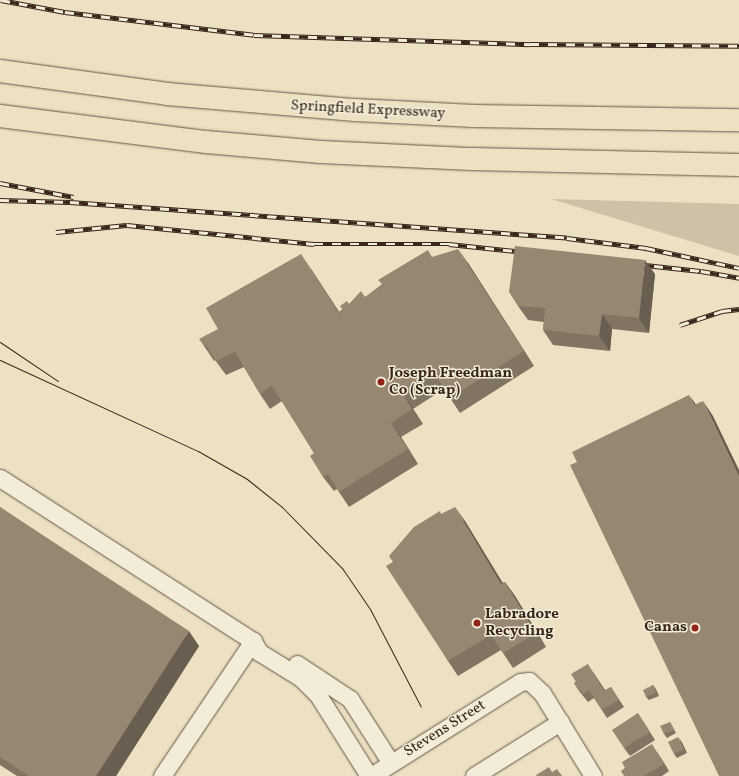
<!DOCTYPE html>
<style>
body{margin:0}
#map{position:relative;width:739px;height:776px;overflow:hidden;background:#ede1c4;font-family:Vollkorn,serif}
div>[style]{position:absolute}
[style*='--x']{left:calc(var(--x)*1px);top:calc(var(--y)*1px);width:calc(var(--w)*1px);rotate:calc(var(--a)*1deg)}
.green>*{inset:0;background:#cec1a7}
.roads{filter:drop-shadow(0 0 1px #655445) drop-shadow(0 0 1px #655445)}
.minor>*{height:17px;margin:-8.5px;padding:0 8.5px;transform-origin:8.5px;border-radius:8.5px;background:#f3ecd9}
.highway>*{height:22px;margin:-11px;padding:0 11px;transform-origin:11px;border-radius:11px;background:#ede1c4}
.tram>*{height:1px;margin:-0.5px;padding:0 0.5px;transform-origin:0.5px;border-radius:0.5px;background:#38251b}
.rail>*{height:4.5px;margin-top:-2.25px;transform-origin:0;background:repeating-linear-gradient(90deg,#f3ecd9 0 9px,#38251b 0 18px);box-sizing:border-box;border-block:1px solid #38251b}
.wall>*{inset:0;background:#817463}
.shaded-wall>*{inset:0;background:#695e50}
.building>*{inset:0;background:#968773}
.dots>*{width:11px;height:11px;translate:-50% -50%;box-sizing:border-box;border:2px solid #f3ecd9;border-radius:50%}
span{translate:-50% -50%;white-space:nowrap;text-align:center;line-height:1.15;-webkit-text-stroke:3px #f3ecd9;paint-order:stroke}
.street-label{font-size:15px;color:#38251b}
.poi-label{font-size:15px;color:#38251b;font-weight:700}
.left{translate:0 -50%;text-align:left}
.right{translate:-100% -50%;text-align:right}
</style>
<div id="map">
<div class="green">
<i style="clip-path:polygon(551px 199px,739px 204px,739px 256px)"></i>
</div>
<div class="roads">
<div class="minor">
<i style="--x:0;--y:478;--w:301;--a:32.8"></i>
<i style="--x:253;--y:641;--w:13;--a:61"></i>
<i style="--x:259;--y:652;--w:49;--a:31.8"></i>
<i style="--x:301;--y:678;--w:24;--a:45"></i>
<i style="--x:318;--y:695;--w:96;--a:57.8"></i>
<i style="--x:297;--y:664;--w:64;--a:33.4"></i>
<i style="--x:350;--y:699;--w:76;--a:57.4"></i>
<i style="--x:162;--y:776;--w:163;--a:-56"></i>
<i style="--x:371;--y:776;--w:176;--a:-32.2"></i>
<i style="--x:520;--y:682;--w:9;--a:-6"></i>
<i style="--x:529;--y:681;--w:18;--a:43"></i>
<i style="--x:542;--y:693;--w:97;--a:58.4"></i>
<i style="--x:474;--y:776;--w:102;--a:-32.1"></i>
</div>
<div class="highway">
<i style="--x:0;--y:71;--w:169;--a:7.8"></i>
<i style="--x:167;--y:94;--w:189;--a:4.9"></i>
<i style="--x:355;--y:110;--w:119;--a:2.9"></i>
<i style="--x:474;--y:116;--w:265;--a:0.9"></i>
<i style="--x:0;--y:116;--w:208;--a:7.2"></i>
<i style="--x:206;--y:142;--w:115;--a:5"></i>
<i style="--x:321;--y:152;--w:151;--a:2.7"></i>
<i style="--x:472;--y:159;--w:267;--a:1.3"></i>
</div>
</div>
<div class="tram">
<i style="--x:0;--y:342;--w:70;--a:33.9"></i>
<i style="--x:0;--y:360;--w:218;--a:24.7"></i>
<i style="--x:198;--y:451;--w:56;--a:29.7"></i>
<i style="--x:247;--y:479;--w:45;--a:38.7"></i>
<i style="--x:282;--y:507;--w:86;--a:45.5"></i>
<i style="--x:342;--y:568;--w:50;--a:55.7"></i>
<i style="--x:370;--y:609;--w:110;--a:62.5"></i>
</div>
<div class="rail">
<i style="--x:1;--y:0;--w:65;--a:10.6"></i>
<i style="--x:65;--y:12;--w:190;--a:6.9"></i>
<i style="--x:254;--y:35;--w:276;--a:1.9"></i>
<i style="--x:530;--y:44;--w:209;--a:0.5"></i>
<i style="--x:0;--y:183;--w:75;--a:10.7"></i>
<i style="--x:0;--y:200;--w:70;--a:1.6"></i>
<i style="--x:70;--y:202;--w:498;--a:4.1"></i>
<i style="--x:567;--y:238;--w:80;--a:7.2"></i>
<i style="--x:646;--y:248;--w:95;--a:12.1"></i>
<i style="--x:56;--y:232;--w:71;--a:-5.6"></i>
<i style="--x:127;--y:225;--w:188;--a:5.8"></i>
<i style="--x:314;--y:244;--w:135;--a:0"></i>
<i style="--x:449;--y:244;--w:76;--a:6"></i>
<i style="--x:636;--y:264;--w:65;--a:6.1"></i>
<i style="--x:701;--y:271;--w:39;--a:10"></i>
<i style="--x:680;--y:325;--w:44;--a:-18.4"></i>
<i style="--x:722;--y:311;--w:17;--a:-7"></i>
</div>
<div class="wall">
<i style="clip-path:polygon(433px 257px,468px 263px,534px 366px,460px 413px,444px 389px,413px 409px,423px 424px,401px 437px,418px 464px,349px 507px,337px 489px,334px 491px,323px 477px,314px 453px,282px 401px,270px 409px,260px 394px,244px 367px,226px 375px,215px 360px,214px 361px,204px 346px,218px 329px,311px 269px,339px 312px,349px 304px,365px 297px)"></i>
<i style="clip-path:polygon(655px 274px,649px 333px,612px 329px,610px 351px,553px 345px,543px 330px,544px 322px,528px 320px,518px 306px)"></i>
<i style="clip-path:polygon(0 507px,199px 646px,116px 776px,17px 776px,0 765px)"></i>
<i style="clip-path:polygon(442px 514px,465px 521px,502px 583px,505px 582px,515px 596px,546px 647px,513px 668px,501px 650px,458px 676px,448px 661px,393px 562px)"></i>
<i style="clip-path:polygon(593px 672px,605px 690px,611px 687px,624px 707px,607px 718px,594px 698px,588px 702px,579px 691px,574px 683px)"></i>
<i style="clip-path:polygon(653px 685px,656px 689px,659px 696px,649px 700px,646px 697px)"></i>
<i style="clip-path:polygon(643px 721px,655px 740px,630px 756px,624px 748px)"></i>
<i style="clip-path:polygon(670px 722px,676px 733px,667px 738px,664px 734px)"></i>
<i style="clip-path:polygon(681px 741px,687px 753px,677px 758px,674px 754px)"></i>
<i style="clip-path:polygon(657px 752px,669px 771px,662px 776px,624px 776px,625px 768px)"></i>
</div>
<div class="shaded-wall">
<i style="clip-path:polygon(458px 249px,468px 263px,534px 366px,524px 351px)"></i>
<i style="clip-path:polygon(301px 254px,311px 269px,349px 327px,339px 313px)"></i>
<i style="clip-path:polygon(645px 260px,655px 274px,649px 333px,639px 318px)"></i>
<i style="clip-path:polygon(602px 314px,612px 329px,610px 351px,599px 336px)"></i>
<i style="clip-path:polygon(403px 394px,423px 424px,412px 409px)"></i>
<i style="clip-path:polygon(689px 395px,700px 410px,694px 405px)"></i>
<i style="clip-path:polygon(703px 401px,713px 416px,739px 470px,739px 477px)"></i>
<i style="clip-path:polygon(391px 423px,401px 437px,418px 464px,408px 449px)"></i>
<i style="clip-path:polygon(455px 507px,465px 521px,512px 598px,501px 584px)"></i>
<i style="clip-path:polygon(505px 582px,515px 596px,546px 647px,536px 633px)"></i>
<i style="clip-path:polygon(189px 631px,199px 646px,116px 776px,96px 776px)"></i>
<i style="clip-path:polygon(588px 664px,593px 672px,609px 698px,604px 691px)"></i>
<i style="clip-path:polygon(678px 737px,681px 741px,687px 753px,684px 749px)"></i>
<i style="clip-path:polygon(652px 744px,657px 752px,669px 771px,664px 764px)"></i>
</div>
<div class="building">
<i style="clip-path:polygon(515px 246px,645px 260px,639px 318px,602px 314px,599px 336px,543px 330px,545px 308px,518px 306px,509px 292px)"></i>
<i style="clip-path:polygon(458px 249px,524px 351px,450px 398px,435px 374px,403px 394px,412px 409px,391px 423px,408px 449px,339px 492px,328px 474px,323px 477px,310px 456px,314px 453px,272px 386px,260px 394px,235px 352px,216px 361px,206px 345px,204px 346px,199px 339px,218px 329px,206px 308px,301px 254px,339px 313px,343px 310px,340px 306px,347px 301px,349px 304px,361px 291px,365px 297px,382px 284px,378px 280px,428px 250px,432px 257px)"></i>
<i style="clip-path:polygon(689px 395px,694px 405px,703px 401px,739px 477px,739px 776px,719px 776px,570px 465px,577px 462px,572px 452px)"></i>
<i style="clip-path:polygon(0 507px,189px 631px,96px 776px,29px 776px,0 757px)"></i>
<i style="clip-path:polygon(455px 507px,501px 584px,505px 582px,536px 633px,503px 653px,491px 635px,448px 661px,386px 566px,393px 562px,389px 556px,414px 527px,440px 511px,441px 514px)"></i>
<i style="clip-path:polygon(588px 664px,604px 691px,611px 687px,619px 700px,602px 710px,589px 690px,583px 694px,574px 683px,576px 682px,571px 674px)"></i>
<i style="clip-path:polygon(653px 685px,656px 692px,646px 697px,643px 690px)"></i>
<i style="clip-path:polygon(638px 713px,650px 732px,624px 748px,612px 730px)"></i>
<i style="clip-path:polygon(670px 722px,674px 730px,664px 734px,660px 726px)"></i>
<i style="clip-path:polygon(678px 737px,684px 749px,674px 754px,668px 742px)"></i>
<i style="clip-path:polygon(652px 744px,664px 764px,644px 776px,624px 776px,621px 771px,625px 768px,622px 762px)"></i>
<i style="clip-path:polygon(549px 767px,552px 772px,557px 769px,562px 776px,537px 776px,536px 775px)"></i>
</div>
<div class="dots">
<i style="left:381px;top:382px;background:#8f2418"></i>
<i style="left:477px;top:623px;background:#8f2418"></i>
<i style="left:695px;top:628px;background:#8f2418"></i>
</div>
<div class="street-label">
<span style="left:368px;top:110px;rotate:3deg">Springfield Expressway</span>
<span style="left:445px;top:729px;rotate:-32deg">Stevens Street</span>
</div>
<div class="poi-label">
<span class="left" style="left:389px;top:382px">Joseph Freedman<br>Co (Scrap)</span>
<span class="left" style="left:485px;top:623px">Labradore<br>Recycling</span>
<span class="right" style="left:687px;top:628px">Canas</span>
</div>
</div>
